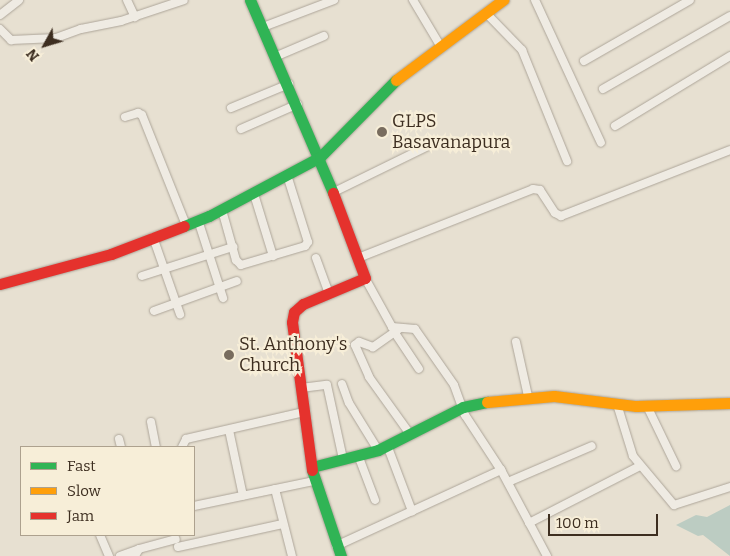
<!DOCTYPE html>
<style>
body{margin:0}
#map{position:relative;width:730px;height:556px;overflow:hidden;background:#e7e0d1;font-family:Bitter,serif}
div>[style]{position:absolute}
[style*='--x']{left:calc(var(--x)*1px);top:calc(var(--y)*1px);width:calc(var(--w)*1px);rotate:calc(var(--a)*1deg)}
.water>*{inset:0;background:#bcccc2}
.roads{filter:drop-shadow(0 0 1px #ada599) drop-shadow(0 0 1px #ada599)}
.street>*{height:8px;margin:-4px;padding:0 4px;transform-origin:4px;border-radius:4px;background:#efebe3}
.fast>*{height:11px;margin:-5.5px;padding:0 5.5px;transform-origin:5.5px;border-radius:5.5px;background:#30b455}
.slow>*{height:11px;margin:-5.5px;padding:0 5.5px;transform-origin:5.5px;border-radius:5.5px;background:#ff9f0a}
.jam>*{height:11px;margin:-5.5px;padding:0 5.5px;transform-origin:5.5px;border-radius:5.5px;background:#e5322d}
.dots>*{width:14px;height:14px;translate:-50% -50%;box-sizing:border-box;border:2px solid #f7eed8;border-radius:50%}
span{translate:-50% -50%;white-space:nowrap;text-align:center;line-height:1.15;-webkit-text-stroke:4.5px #f7eed8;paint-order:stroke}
.poi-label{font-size:18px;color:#3d2e20}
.left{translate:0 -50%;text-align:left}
.legend{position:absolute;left:20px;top:446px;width:175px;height:90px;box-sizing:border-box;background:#f7eed8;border:1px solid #ada18e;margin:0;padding:6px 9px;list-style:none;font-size:15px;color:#3d2e20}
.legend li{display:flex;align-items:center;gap:10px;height:25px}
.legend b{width:25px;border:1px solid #ada18e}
.north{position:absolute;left:20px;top:20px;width:50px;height:50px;-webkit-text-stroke:4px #f7eed8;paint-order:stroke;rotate:231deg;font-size:14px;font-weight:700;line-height:20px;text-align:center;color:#3d2e20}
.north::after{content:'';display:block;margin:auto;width:18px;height:22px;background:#3d2e20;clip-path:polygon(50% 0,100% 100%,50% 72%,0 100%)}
.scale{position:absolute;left:548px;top:514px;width:110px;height:22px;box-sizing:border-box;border:2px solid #3d2e20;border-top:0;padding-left:6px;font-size:15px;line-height:18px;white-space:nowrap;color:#3d2e20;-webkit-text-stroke:4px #f7eed8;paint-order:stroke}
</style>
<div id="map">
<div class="water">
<i style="clip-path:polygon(730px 505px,730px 556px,703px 535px,698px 536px,676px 525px,696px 515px,707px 517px)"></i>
</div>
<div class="roads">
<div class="street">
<i style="--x:127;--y:0;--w:19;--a:65"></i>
<i style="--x:413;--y:0;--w:55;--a:59.2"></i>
<i style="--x:535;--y:0;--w:157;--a:65.2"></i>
<i style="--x:486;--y:13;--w:52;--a:45.8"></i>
<i style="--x:522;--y:50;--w:120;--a:67.9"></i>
<i style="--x:0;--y:15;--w:24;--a:-38"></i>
<i style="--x:263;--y:27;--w:76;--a:-20.8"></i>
<i style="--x:0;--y:29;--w:16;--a:45"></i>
<i style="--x:11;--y:40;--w:45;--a:-2.5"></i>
<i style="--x:56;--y:38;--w:27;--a:-20"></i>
<i style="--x:81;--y:29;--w:41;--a:-11.3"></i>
<i style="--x:121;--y:21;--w:66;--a:-18.4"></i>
<i style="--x:277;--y:56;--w:51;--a:-23.1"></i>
<i style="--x:584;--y:61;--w:122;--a:-29.9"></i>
<i style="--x:603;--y:89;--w:146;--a:-29.9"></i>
<i style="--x:231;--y:108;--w:63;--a:-22.5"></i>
<i style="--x:125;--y:117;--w:14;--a:-17"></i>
<i style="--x:138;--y:113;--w:4;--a:27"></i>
<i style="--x:142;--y:115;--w:118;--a:68.2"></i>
<i style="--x:615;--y:126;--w:135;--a:-31.3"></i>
<i style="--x:241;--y:129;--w:62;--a:-23.7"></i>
<i style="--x:334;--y:192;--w:105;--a:-26.1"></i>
<i style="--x:254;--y:194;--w:65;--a:73"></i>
<i style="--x:222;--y:210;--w:52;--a:74.4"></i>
<i style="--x:236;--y:260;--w:7;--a:45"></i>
<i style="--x:241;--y:265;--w:67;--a:-16.5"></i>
<i style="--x:305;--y:246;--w:5;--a:-53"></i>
<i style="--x:308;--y:242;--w:70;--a:-107.4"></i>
<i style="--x:198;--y:220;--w:82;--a:72.2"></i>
<i style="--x:153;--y:237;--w:82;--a:70.7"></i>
<i style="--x:316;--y:258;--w:38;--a:70"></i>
<i style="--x:358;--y:258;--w:188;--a:-21.5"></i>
<i style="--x:533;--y:189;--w:7;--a:8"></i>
<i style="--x:540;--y:190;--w:27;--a:57"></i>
<i style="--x:555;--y:213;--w:7;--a:27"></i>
<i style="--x:561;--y:216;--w:181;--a:-21.3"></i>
<i style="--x:142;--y:276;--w:96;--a:-17.7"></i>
<i style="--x:365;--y:278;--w:56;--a:61.1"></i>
<i style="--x:392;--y:327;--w:23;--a:5"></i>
<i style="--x:415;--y:329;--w:68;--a:55.1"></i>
<i style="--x:454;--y:385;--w:32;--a:70"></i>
<i style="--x:465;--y:415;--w:66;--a:56.8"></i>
<i style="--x:154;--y:311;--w:88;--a:-19.9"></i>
<i style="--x:399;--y:329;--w:32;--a:145"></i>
<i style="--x:373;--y:347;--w:15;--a:-160"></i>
<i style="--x:359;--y:342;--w:5;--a:143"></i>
<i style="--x:355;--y:345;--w:35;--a:66"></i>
<i style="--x:369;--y:377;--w:70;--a:54.3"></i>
<i style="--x:395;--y:333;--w:43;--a:56.3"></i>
<i style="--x:516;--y:342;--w:55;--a:77.5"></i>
<i style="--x:342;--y:384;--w:20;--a:70"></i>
<i style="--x:349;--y:403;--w:55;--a:58.3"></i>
<i style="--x:301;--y:388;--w:26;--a:-7"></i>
<i style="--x:327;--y:385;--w:76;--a:77.8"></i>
<i style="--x:617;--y:404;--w:54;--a:72.9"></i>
<i style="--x:633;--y:456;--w:64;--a:50.1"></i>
<i style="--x:674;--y:505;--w:59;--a:-17.8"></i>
<i style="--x:647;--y:406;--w:67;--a:64.2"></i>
<i style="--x:151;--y:422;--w:25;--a:79"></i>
<i style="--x:229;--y:430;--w:67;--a:78"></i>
<i style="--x:119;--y:439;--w:8;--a:76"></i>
<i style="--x:387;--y:445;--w:71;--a:69.3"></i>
<i style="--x:182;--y:447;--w:9;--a:-63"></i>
<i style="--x:186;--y:439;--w:121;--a:-12.9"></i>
<i style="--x:358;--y:455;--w:48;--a:69.3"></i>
<i style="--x:508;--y:482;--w:91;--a:-23.2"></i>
<i style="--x:275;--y:489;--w:69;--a:75.8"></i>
<i style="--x:194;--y:506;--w:123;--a:-11.8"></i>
<i style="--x:529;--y:523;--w:125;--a:-27.2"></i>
<i style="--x:100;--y:535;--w:23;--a:67"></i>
<i style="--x:336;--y:546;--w:182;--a:-24.7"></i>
<i style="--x:501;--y:470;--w:98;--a:61.9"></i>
<i style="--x:178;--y:547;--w:107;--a:-12.4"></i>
<i style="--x:120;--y:556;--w:20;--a:-20"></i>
<i style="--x:135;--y:556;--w:8;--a:-60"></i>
<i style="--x:139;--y:549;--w:38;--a:-15"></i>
</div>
<div class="fast">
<i style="--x:250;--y:0;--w:210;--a:66.7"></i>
<i style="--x:184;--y:226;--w:27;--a:-22"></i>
<i style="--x:209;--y:216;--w:126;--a:-28"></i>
<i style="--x:320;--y:157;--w:108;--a:-45.4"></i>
<i style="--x:312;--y:467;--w:68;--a:-14.4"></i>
<i style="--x:378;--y:450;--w:95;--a:-26.8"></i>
<i style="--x:463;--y:407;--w:25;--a:-12"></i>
<i style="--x:312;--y:470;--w:91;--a:71.4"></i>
</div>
<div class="slow">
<i style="--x:396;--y:80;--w:134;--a:-36.8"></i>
<i style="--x:487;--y:402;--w:67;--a:-5.1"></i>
<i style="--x:554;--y:396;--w:83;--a:7"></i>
<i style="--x:636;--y:406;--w:94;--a:-1.8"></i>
</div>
<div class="jam">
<i style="--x:0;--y:284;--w:115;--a:-15.1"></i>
<i style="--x:111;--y:254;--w:78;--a:-21"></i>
<i style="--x:312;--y:470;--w:149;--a:-97.7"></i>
<i style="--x:292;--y:322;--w:10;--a:-79"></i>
<i style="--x:294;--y:312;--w:12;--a:-42"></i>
<i style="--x:303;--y:304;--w:67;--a:-22.8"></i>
<i style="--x:365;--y:278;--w:91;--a:-110.6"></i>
</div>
</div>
<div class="dots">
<i style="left:382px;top:132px;background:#786c5e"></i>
<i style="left:229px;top:355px;background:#786c5e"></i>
</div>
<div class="poi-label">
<span class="left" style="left:392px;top:132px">GLPS<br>Basavanapura</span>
<span class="left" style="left:239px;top:355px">St. Anthony's<br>Church</span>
</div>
<ul class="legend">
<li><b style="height:6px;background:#30b455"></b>Fast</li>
<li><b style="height:6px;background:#ff9f0a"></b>Slow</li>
<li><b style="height:6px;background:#e5322d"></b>Jam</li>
</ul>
<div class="north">N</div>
<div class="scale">100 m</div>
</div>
